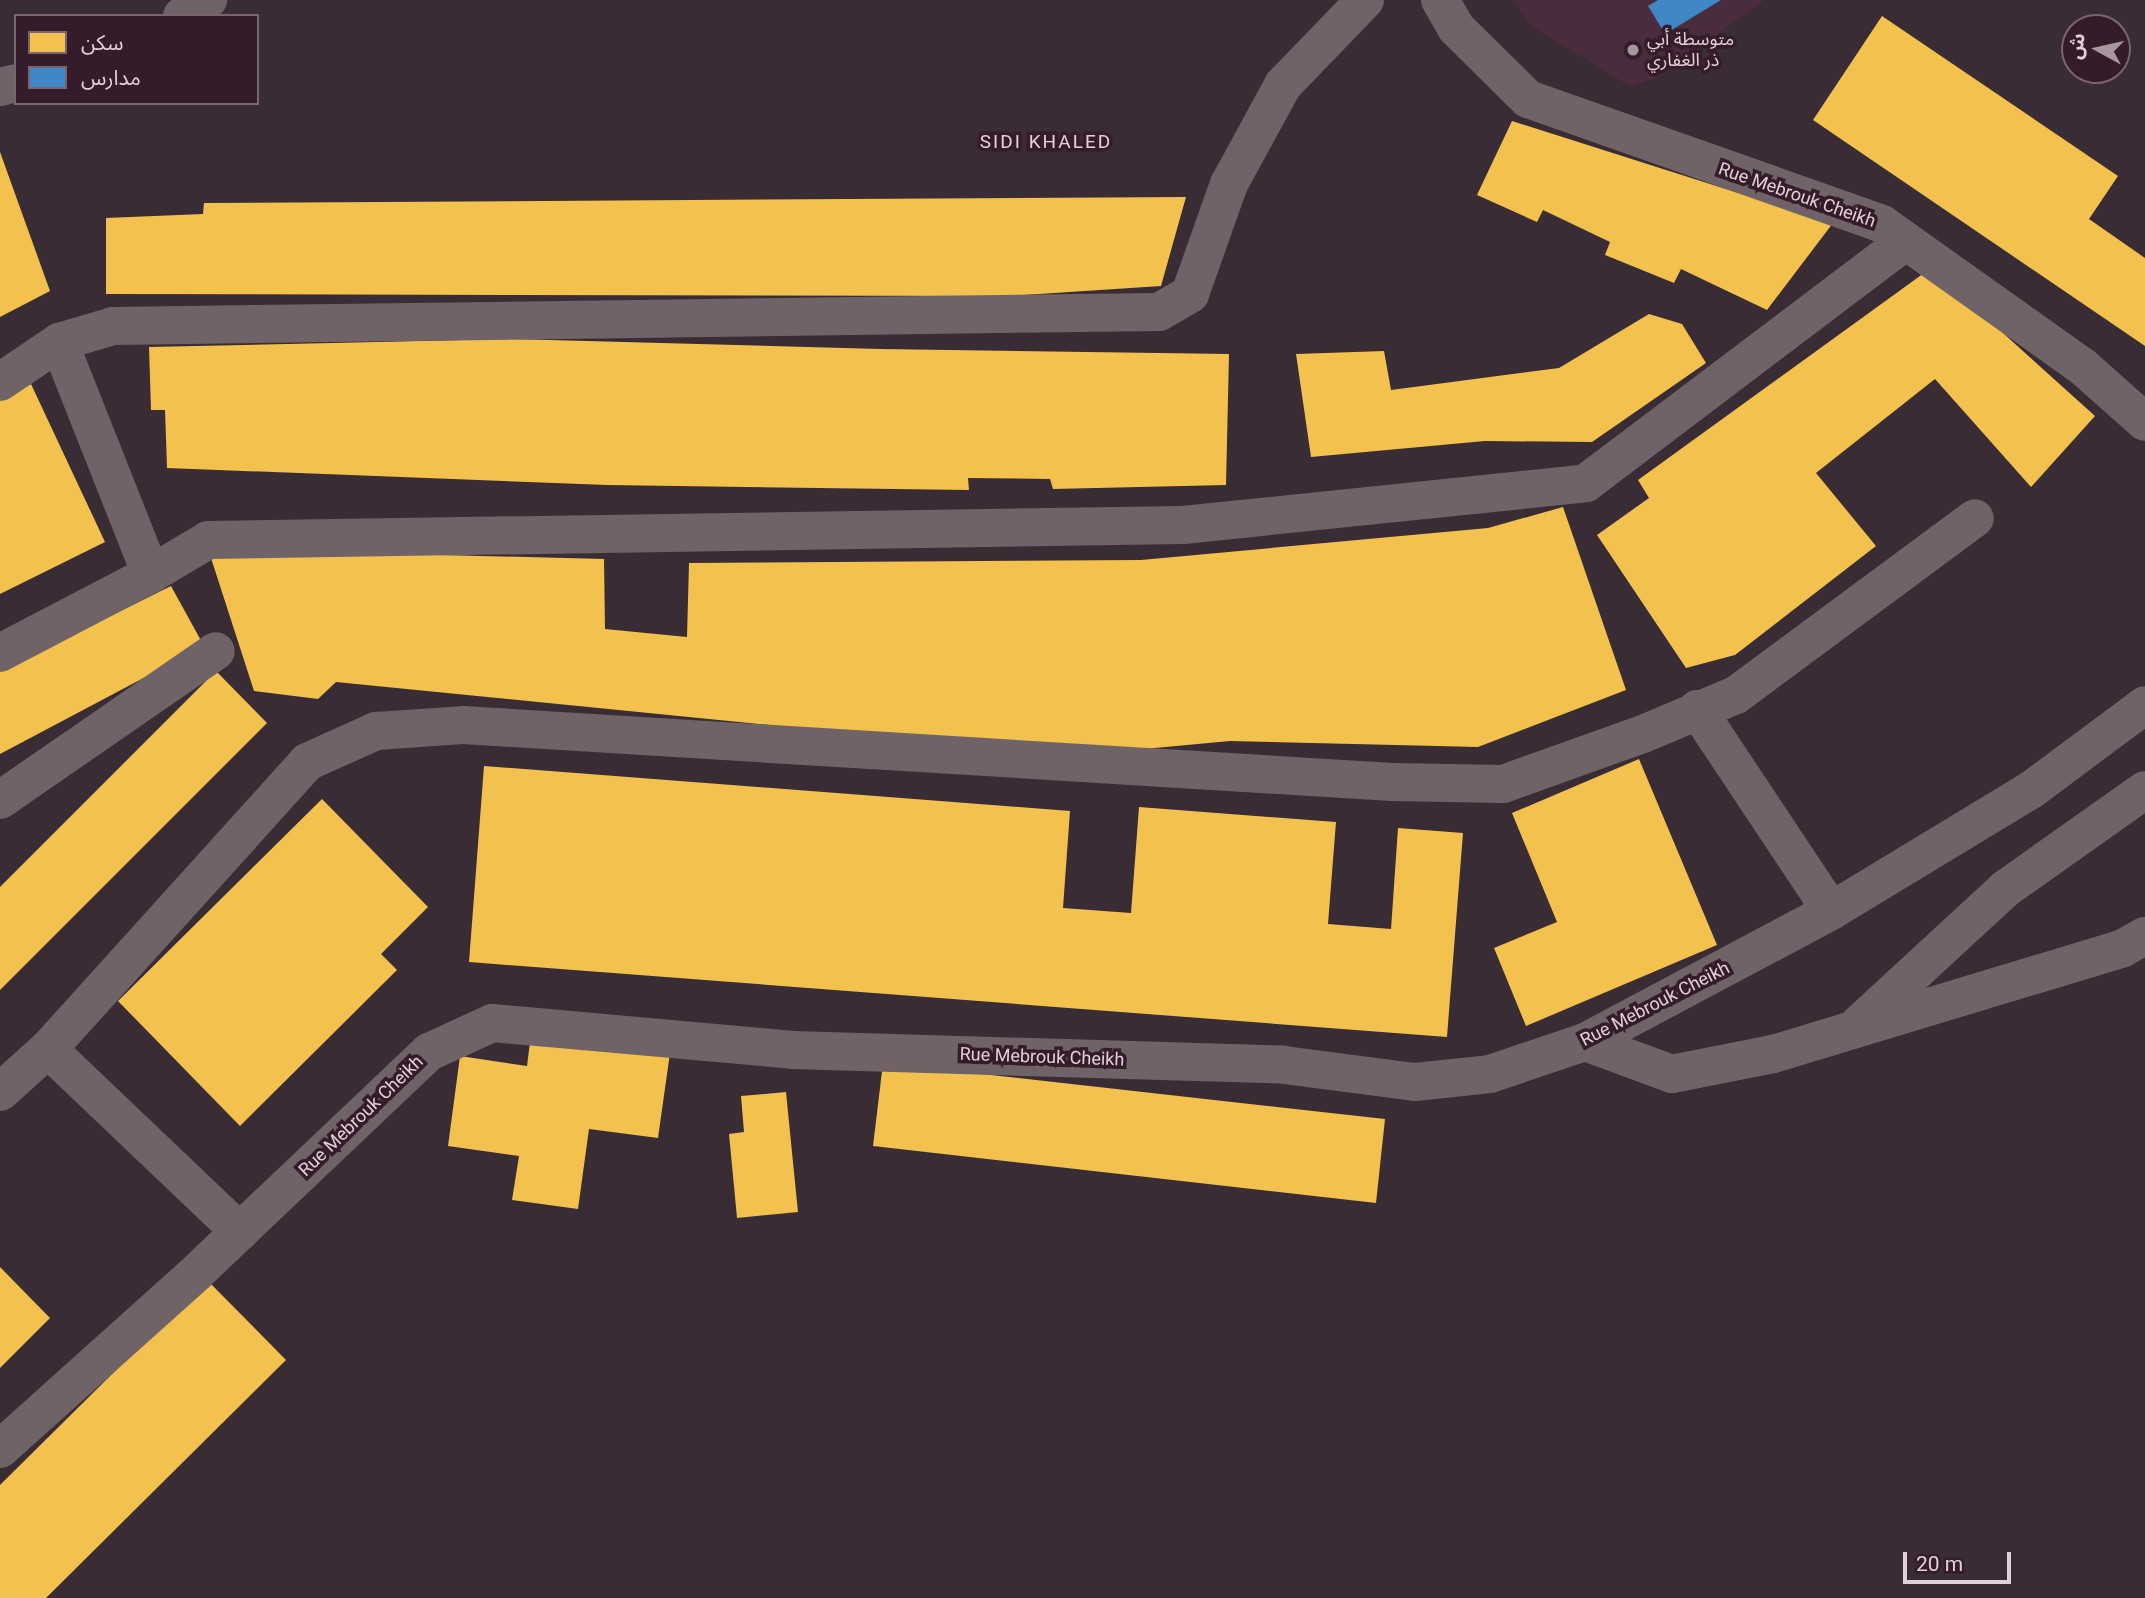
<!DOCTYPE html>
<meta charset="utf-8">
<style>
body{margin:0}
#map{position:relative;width:2145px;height:1598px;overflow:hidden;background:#392c34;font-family:Roboto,"Noto Sans Arabic",sans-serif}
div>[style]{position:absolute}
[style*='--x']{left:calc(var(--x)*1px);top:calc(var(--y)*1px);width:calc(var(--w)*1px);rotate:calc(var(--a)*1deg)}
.built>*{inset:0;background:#492c3e}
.homes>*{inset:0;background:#f2c14e}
.schools>*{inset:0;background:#3f88c5}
.street>*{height:38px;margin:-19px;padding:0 19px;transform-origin:19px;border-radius:19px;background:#706368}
.dots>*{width:19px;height:19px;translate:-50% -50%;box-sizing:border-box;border:4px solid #351c2b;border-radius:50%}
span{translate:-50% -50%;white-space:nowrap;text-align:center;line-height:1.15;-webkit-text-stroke:7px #351c2b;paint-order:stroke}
.poi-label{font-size:18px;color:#e1d0d9}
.left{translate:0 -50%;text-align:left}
.street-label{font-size:18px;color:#e1d0d9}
.neighbourhood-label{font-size:19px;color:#e1d0d9;letter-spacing:2px}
.legend{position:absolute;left:14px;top:14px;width:245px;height:91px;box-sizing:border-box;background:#351c2b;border:2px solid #7a6471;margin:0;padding:9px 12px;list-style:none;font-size:21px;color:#e1d0d9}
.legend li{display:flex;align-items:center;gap:14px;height:35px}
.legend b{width:35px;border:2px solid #7a6471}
.north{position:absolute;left:2061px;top:14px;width:70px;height:70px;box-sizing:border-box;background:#351c2b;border:2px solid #7a6471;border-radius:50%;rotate:278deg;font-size:19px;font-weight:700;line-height:28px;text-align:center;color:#e1d0d9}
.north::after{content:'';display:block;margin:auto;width:24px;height:32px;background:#a6979f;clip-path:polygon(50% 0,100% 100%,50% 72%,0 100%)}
.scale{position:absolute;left:1903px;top:1552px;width:108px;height:32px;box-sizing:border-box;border:4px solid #e1d0d9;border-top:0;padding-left:9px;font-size:21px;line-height:24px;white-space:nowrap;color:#e1d0d9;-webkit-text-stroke:5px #351c2b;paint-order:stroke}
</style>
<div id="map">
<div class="built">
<i style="clip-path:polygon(1514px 0,1764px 0,1662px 75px,1631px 87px,1531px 26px)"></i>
</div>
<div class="homes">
<i style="clip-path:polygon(1882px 16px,2118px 176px,2089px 219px,2145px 258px,2145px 346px,1813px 120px)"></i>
<i style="clip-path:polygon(1512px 121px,1833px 223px,1767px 310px,1681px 269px,1674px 283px,1605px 255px,1610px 242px,1543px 210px,1537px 222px,1477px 195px)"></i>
<i style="clip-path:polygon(0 152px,50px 291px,0 317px)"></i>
<i style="clip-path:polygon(1186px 197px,1161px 286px,1009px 296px,106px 294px,106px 218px,203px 214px,204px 203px)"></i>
<i style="clip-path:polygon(1931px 268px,2095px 416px,2031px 487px,1935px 379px,1816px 473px,1876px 546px,1735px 655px,1686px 668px,1597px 535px,1649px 498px,1638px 480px)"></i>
<i style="clip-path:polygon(1649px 314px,1682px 324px,1706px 363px,1592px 442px,1485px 441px,1311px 457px,1296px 354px,1384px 351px,1391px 390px,1559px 368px)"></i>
<i style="clip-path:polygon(512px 339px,880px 349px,1229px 354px,1226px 485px,1053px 489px,1050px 479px,968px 478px,969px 490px,607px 485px,167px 468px,165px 410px,151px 410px,149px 347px)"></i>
<i style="clip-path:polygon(31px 384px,105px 542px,0 594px,0 400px)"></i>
<i style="clip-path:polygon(1563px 507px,1626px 690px,1478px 747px,1230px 741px,1144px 749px,800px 728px,336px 682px,318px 699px,254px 691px,210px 555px,244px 550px,604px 559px,605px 629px,687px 637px,689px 563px,1141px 560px,1488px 528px)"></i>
<i style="clip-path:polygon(171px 586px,204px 646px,0 754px,0 671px)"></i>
<i style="clip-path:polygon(216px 671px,267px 723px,0 990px,0 887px)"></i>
<i style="clip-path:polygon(1639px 759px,1717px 945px,1526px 1026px,1494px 948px,1557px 922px,1512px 813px)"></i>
<i style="clip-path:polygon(484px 766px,1070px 811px,1063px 908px,1131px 913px,1139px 807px,1336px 822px,1328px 924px,1391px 929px,1398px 828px,1463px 833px,1447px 1037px,469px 962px)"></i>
<i style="clip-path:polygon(322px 799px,428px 907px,381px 954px,397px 970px,240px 1126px,118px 1001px)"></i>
<i style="clip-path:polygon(531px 1034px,670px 1053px,658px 1138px,589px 1129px,578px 1209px,512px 1200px,519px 1156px,448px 1146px,460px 1056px,527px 1066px)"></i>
<i style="clip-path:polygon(883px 1063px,1385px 1119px,1376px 1203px,873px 1146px)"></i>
<i style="clip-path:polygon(786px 1092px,798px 1212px,737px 1218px,729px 1134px,744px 1132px,741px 1096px)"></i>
<i style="clip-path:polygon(0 1267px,50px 1318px,0 1368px)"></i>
<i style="clip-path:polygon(207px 1280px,286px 1360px,46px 1598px,0 1598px,0 1485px)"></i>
</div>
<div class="schools">
<i style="clip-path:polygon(1658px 0,1721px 0,1665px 34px,1648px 6px)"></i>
</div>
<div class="street">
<i style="--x:1440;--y:0;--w:32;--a:60"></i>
<i style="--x:1456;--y:28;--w:101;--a:44.6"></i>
<i style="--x:1528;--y:99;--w:375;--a:19.4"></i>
<i style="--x:1882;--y:224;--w:245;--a:35.4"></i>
<i style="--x:2082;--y:366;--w:84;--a:41.6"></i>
<i style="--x:182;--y:16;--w:31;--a:-32"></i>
<i style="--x:0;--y:87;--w:16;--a:-14"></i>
<i style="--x:59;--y:342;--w:56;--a:-16.5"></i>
<i style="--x:113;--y:326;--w:1046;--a:-0.77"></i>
<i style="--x:1159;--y:312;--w:36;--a:-30"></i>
<i style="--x:1190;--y:294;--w:117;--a:-70.5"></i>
<i style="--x:1229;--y:184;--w:113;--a:-61.4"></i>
<i style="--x:1283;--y:85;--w:118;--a:-46"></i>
<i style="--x:0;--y:382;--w:71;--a:-34.1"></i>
<i style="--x:59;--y:342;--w:250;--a:68.4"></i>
<i style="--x:151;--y:574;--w:170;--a:152.4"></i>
<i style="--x:151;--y:574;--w:66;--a:-30.8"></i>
<i style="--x:208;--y:540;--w:975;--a:-0.88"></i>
<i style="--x:1183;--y:525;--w:405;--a:-5.9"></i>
<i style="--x:1586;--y:483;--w:401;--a:-37.1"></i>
<i style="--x:1697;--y:709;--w:242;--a:56.4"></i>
<i style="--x:0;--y:800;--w:262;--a:-34.6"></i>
<i style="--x:1860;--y:1023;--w:197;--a:-42.7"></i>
<i style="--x:2005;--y:889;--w:171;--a:-35.3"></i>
<i style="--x:1585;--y:1042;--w:93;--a:20.2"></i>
<i style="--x:1672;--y:1074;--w:103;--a:-11.2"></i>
<i style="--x:1773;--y:1054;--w:366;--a:-16.8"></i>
<i style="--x:2123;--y:948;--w:25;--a:-29"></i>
<i style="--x:48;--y:1049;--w:265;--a:43.6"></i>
<i style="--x:0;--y:1092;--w:64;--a:-41.9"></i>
<i style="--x:48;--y:1049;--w:387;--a:-47.9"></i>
<i style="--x:307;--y:762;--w:76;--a:-24.2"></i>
<i style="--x:376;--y:731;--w:87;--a:-3.9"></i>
<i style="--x:463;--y:725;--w:931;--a:3.51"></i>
<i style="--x:1392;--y:782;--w:111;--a:1"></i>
<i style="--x:1503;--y:784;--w:149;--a:-19.7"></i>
<i style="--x:1643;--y:734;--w:101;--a:-22.8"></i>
<i style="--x:1736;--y:695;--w:297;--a:-36.5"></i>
<i style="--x:0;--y:1449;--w:265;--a:-41.9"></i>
<i style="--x:197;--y:1272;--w:320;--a:-43.5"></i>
<i style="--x:429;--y:1052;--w:69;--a:-24.7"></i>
<i style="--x:492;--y:1023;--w:302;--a:5.1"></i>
<i style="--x:793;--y:1050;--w:491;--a:1.7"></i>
<i style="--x:1284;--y:1065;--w:132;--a:7.4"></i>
<i style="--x:1415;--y:1082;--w:75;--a:-6.1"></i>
<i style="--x:1490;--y:1074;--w:100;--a:-18.6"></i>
<i style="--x:1585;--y:1042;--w:279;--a:-28"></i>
<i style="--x:1831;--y:911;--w:234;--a:-31.2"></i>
<i style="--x:2031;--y:790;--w:142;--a:-36.7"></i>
</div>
<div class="dots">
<i style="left:1633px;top:50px;background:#a6979f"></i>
</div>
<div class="poi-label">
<span class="left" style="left:1647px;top:50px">متوسطة أبي<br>ذر الغفاري</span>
</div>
<div class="street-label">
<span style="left:1797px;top:195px;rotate:19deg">Rue Mebrouk Cheikh</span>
<span style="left:1655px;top:1004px;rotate:-27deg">Rue Mebrouk Cheikh</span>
<span style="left:1042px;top:1057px;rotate:2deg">Rue Mebrouk Cheikh</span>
<span style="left:361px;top:1116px;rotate:-44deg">Rue Mebrouk Cheikh</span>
</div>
<div class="neighbourhood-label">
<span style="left:1046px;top:142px">SIDI KHALED</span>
</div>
<ul class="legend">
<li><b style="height:19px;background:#f2c14e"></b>سكن</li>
<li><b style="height:19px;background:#3f88c5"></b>مدارس</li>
</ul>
<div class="north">ش</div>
<div class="scale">20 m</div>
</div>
